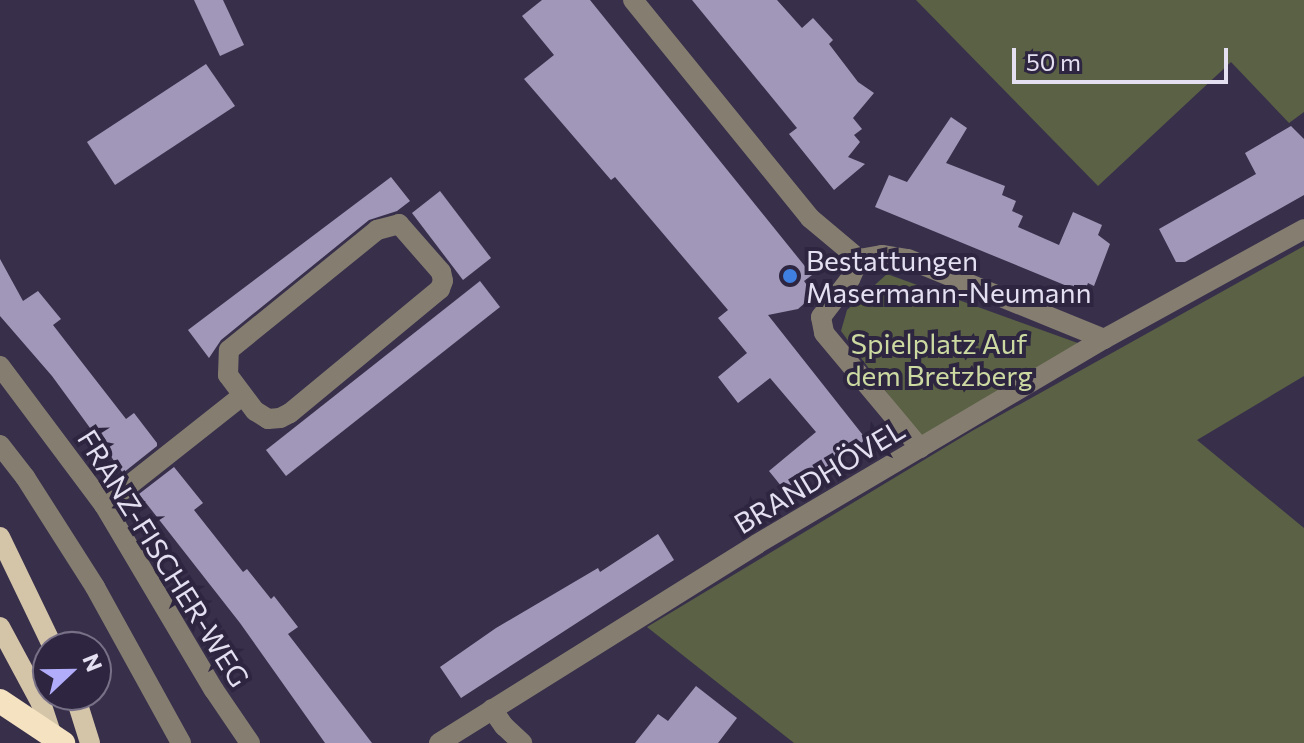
<!DOCTYPE html>
<meta charset="utf-8">
<style>
body{margin:0}
#map{position:relative;width:1304px;height:743px;overflow:hidden;background:#38304b;font-family:Commissioner,sans-serif}
div>[style]{position:absolute}
[style*='--x']{left:calc(var(--x)*1px);top:calc(var(--y)*1px);width:calc(var(--w)*1px);rotate:calc(var(--a)*1deg)}
.green>*{inset:0;background:#5a6144}
.building>*{inset:0;background:#a198b9}
.minor>*{height:20px;margin:-10px;padding:0 10px;transform-origin:10px;border-radius:10px;background:#857e70}
.major>*{height:20px;margin:-10px;padding:0 10px;transform-origin:10px;border-radius:10px;background:#d4c5a9}
.highway-bridge>*{height:24px;margin:-12px;padding:0 12px;transform-origin:12px;border-radius:12px;background:#f4e2c0}
.dots>*{width:22px;height:22px;translate:-50% -50%;box-sizing:border-box;border:4px solid #2e2640;border-radius:50%}
span{translate:-50% -50%;white-space:nowrap;text-align:center;line-height:1.15;-webkit-text-stroke:8px #2e2640;paint-order:stroke}
.poi-label{font-size:28px;color:#e4dff1}
.left{translate:0 -50%;text-align:left}
.park-label{font-size:28px;color:#ccdaa2}
.street-label{font-size:28px;color:#e4dff1}
.north{position:absolute;left:32px;top:631px;width:80px;height:80px;box-sizing:border-box;background:#2e2640;border:2px solid #777087;border-radius:50%;rotate:68deg;font-size:22px;font-weight:700;line-height:32px;text-align:center;color:#e4dff1}
.north::after{content:'';display:block;margin:auto;width:28px;height:36px;background:#b1adfa;clip-path:polygon(50% 0,100% 100%,50% 72%,0 100%)}
.scale{position:absolute;left:1012px;top:48px;width:216px;height:36px;box-sizing:border-box;border:4px solid #e4dff1;border-top:0;padding-left:10px;font-size:24px;line-height:28px;white-space:nowrap;color:#e4dff1;-webkit-text-stroke:6px #2e2640;paint-order:stroke}
</style>
<div id="map">
<div class="green">
<i style="clip-path:polygon(916px 0,1304px 0,1304px 112px,1289px 123px,1231px 62px,1098px 186px)"></i>
<i style="clip-path:polygon(1304px 246px,1304px 376px,1197px 440px,1304px 528px,1304px 743px,794px 743px,647px 627px,972px 431px)"></i>
<i style="clip-path:polygon(887px 274px,1086px 346px,923px 441px,841px 331px,847px 310px)"></i>
</div>
<div class="building">
<i style="clip-path:polygon(194px 0,223px 0,244px 45px,220px 56px)"></i>
<i style="clip-path:polygon(542px 0,590px 0,812px 275px,804px 281px,814px 295px,798px 309px,768px 315px,866px 439px,816px 479px,810px 472px,786px 492px,769px 471px,816px 432px,770px 378px,738px 403px,718px 377px,747px 353px,718px 318px,728px 310px,615px 177px,611px 180px,524px 79px,554px 55px,522px 16px)"></i>
<i style="clip-path:polygon(692px 0,777px 0,802px 28px,813px 18px,833px 40px,829px 44px,858px 82px,874px 93px,853px 118px,862px 129px,854px 135px,860px 142px,848px 157px,865px 164px,834px 190px,789px 134px,797px 128px)"></i>
<i style="clip-path:polygon(206px 64px,235px 106px,115px 185px,87px 142px)"></i>
<i style="clip-path:polygon(951px 117px,967px 128px,946px 163px,1005px 186px,1002px 195px,1016px 201px,1012px 211px,1023px 216px,1018px 227px,1059px 245px,1073px 212px,1102px 225px,1098px 235px,1110px 244px,1094px 286px,1088px 283px,1084px 293px,875px 207px,889px 175px,907px 182px)"></i>
<i style="clip-path:polygon(1291px 126px,1304px 139px,1304px 195px,1185px 262px,1176px 262px,1159px 229px,1256px 174px,1245px 153px)"></i>
<i style="clip-path:polygon(391px 177px,410px 201px,397px 211px,369px 220px,221px 340px,209px 358px,188px 330px)"></i>
<i style="clip-path:polygon(440px 191px,491px 258px,463px 280px,412px 213px)"></i>
<i style="clip-path:polygon(0 259px,23px 301px,38px 291px,61px 319px,53px 325px,77px 356px,126px 419px,134px 413px,157px 443px,157px 446px,123px 473px,52px 376px,0 316px)"></i>
<i style="clip-path:polygon(480px 281px,500px 307px,286px 476px,266px 450px)"></i>
<i style="clip-path:polygon(174px 467px,203px 503px,194px 510px,243px 572px,247px 569px,271px 599px,274px 596px,298px 627px,288px 634px,372px 743px,325px 743px,240px 623px,139px 494px)"></i>
<i style="clip-path:polygon(658px 534px,674px 560px,461px 698px,440px 667px,496px 628px,598px 568px,600px 572px)"></i>
<i style="clip-path:polygon(696px 686px,737px 718px,718px 743px,635px 743px,658px 714px,668px 721px)"></i>
</div>
<div class="minor">
<i style="--x:633;--y:0;--w:281;--a:50.9"></i>
<i style="--x:810;--y:218;--w:64;--a:39.9"></i>
<i style="--x:859;--y:259;--w:23;--a:-10"></i>
<i style="--x:882;--y:255;--w:26;--a:9"></i>
<i style="--x:908;--y:259;--w:212;--a:22.2"></i>
<i style="--x:399;--y:224;--w:64;--a:48.8"></i>
<i style="--x:441;--y:272;--w:9;--a:77"></i>
<i style="--x:443;--y:281;--w:9;--a:111"></i>
<i style="--x:440;--y:289;--w:195;--a:140.4"></i>
<i style="--x:290;--y:413;--w:11;--a:153"></i>
<i style="--x:280;--y:418;--w:12;--a:175"></i>
<i style="--x:268;--y:419;--w:15;--a:-148"></i>
<i style="--x:255;--y:411;--w:45;--a:-126.9"></i>
<i style="--x:228;--y:375;--w:25;--a:-88"></i>
<i style="--x:229;--y:350;--w:191;--a:-39"></i>
<i style="--x:377;--y:230;--w:23;--a:-15"></i>
<i style="--x:859;--y:259;--w:22;--a:114"></i>
<i style="--x:850;--y:279;--w:48;--a:127.3"></i>
<i style="--x:821;--y:317;--w:16;--a:79"></i>
<i style="--x:824;--y:333;--w:150;--a:50.1"></i>
<i style="--x:0;--y:366;--w:174;--a:53.2"></i>
<i style="--x:104;--y:505;--w:215;--a:59.3"></i>
<i style="--x:214;--y:690;--w:64;--a:55.8"></i>
<i style="--x:0;--y:445;--w:41;--a:52"></i>
<i style="--x:25;--y:477;--w:130;--a:57.5"></i>
<i style="--x:95;--y:587;--w:178;--a:61.1"></i>
<i style="--x:104;--y:505;--w:176;--a:-38.3"></i>
<i style="--x:492;--y:709;--w:21;--a:55"></i>
<i style="--x:504;--y:726;--w:25;--a:43"></i>
<i style="--x:439;--y:743;--w:375;--a:-32"></i>
<i style="--x:757;--y:544;--w:403;--a:-30.6"></i>
<i style="--x:1104;--y:339;--w:228;--a:-28.8"></i>
</div>
<div class="major">
<i style="--x:0;--y:537;--w:122;--a:64.3"></i>
<i style="--x:0;--y:627;--w:86;--a:61.7"></i>
<i style="--x:41;--y:703;--w:41;--a:71.6"></i>
<i style="--x:75;--y:695;--w:50;--a:72.6"></i>
</div>
<div class="highway-bridge">
<i style="--x:0;--y:701;--w:76;--a:33.7"></i>
</div>
<div class="dots">
<i style="left:790px;top:276px;background:#3f7fe0"></i>
</div>
<div class="poi-label">
<span class="left" style="left:806px;top:276px">Bestattungen<br>Masermann-Neumann</span>
</div>
<div class="park-label">
<span style="left:939px;top:359px">Spielplatz Auf<br>dem Bretzberg</span>
</div>
<div class="street-label">
<span style="left:819px;top:476px;rotate:-31deg">BRANDHÖVEL</span>
<span style="left:164px;top:558px;rotate:58deg">FRANZ-FISCHER-WEG</span>
</div>
<div class="north">N</div>
<div class="scale">50 m</div>
</div>
